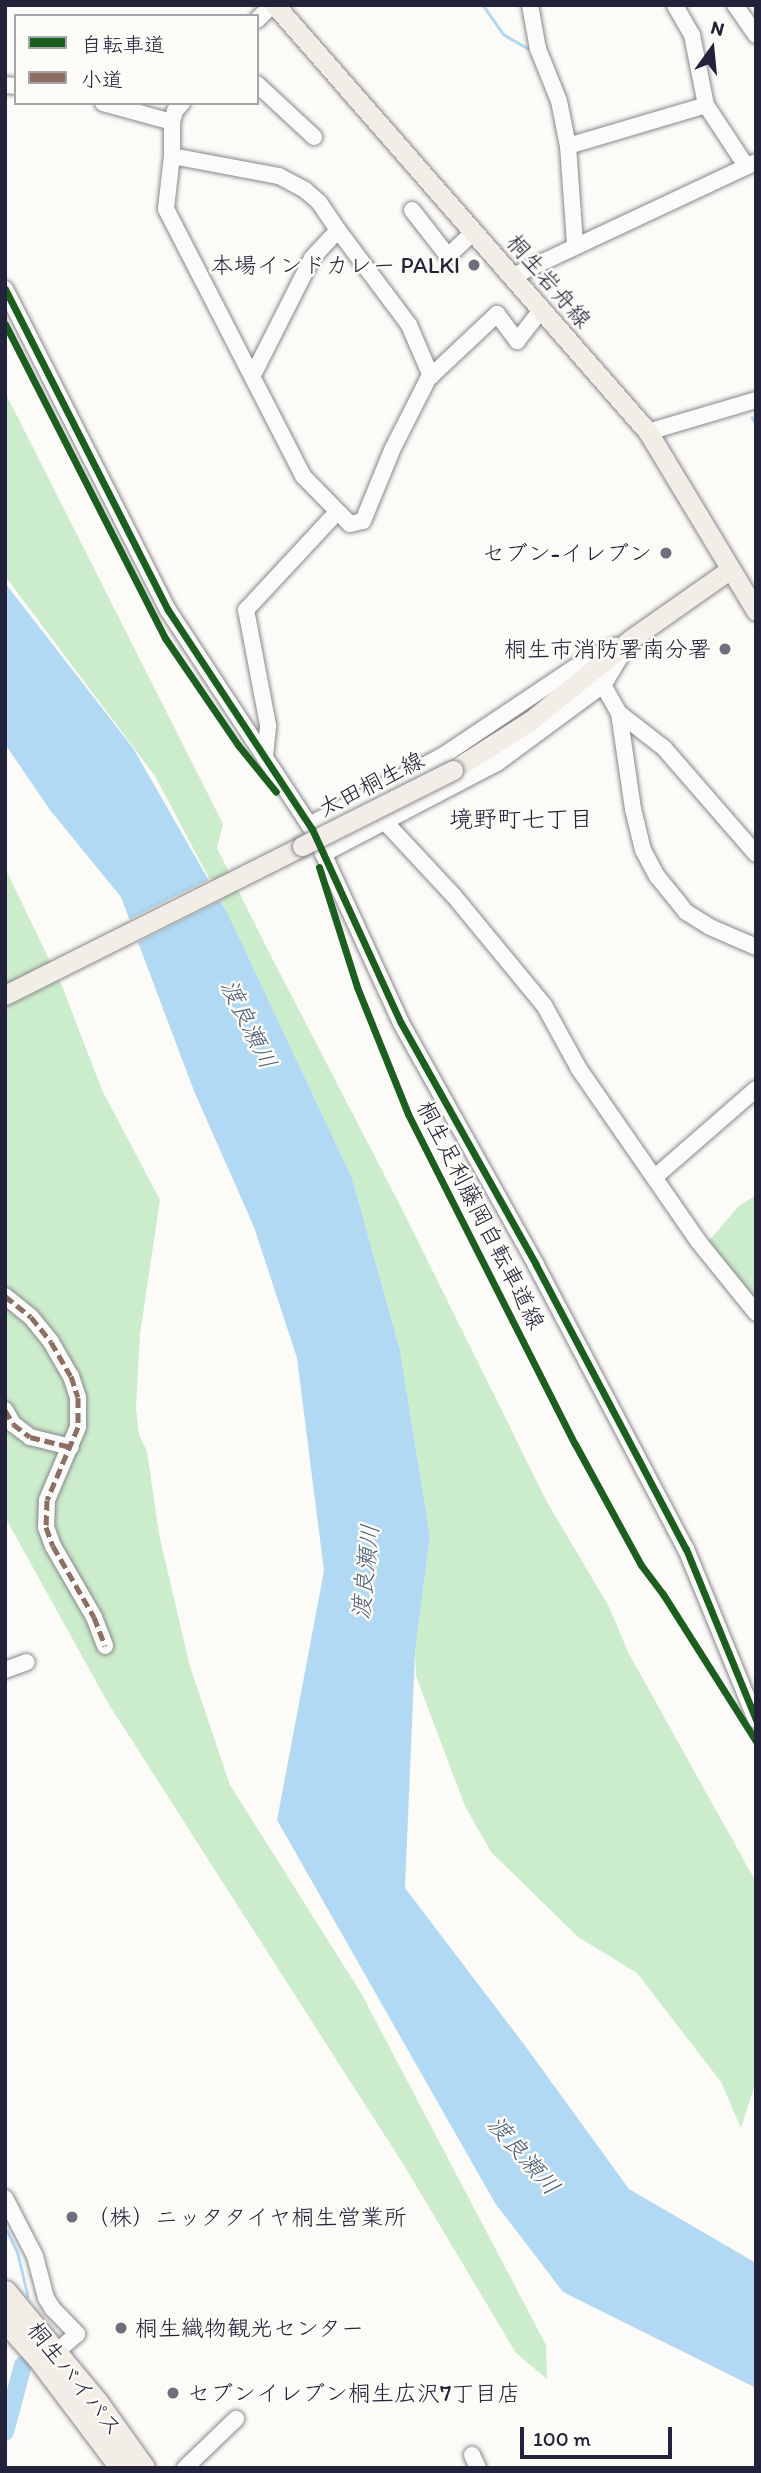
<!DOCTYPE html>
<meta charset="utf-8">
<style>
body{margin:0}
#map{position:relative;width:761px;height:2473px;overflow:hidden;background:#fcfbf8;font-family:Itim,"Klee One",sans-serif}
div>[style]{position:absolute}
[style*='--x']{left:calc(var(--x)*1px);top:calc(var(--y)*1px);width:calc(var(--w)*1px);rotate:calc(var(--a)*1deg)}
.green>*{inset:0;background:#ccedcc}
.water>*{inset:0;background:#b2d9f3}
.pier>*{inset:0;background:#fcfbf8}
.stream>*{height:2.5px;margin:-1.25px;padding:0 1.25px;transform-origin:1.25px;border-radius:1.25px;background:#b2d9f3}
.river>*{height:18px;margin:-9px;padding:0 9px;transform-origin:9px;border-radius:9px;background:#b2d9f3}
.roads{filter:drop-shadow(0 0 2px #88888c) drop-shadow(0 0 2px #88888c)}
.minor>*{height:16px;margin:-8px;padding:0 8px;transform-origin:8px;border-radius:8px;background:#fbfbf9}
.major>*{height:19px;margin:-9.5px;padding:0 9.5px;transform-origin:9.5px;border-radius:9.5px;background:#f2eee7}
.highway>*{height:23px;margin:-11.5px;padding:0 11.5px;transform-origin:11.5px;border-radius:11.5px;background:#f2eee7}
.bridges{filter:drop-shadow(0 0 2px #88888c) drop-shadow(0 0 2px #88888c)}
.major-bridge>*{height:19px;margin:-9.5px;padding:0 9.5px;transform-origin:9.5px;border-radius:9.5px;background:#f2eee7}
.quiet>*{height:5px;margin-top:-2.5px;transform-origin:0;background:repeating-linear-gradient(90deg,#8d6e63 0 10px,transparent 0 15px)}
.cycleway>*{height:7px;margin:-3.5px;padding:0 3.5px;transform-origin:3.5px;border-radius:3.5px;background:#1b5e20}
.dots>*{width:19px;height:19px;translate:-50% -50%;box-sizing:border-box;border:4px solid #fdfcf7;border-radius:50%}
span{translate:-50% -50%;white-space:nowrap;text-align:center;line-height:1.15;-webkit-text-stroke:5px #fdfcf7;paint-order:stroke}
.poi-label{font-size:23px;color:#22223b}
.right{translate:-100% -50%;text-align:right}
.left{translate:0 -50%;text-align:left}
.street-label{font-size:23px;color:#22223b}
.neighbourhood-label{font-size:24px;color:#22223b}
.water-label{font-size:24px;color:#495d7b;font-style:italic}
.frame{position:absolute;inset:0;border:7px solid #22223b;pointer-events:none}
.legend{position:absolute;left:14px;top:14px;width:245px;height:91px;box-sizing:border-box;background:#fdfcf7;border:2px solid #a5a5ac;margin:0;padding:9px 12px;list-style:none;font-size:21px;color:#22223b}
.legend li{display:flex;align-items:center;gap:14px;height:35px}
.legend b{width:35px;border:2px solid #a5a5ac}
.north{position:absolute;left:677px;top:14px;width:70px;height:70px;-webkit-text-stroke:5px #fdfcf7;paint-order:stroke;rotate:15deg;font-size:19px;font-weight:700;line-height:28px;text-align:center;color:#22223b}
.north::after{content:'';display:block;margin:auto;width:24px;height:32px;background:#22223b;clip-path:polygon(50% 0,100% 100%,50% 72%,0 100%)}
.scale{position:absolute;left:520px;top:2427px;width:152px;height:32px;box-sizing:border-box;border:4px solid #22223b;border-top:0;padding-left:9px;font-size:21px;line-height:24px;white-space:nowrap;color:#22223b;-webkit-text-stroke:5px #fdfcf7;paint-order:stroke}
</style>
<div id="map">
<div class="green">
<i style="clip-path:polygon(5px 392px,223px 824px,217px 848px,271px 956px,403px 1211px,547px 1502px,608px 1605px,629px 1654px,756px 1882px,756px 2081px,741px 2128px,721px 2082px,637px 1973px,578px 1937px,491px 1852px,465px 1806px,416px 1676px,415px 1652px,430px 1535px,400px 1350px,352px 1178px,228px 914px,155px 776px,5px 576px)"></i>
<i style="clip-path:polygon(5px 868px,62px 986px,102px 1090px,160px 1200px,140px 1334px,136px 1409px,139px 1435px,147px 1451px,159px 1534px,190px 1667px,230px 1785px,361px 1993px,546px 2345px,547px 2379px,516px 2353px,405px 2167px,108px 1703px,5px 1517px)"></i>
<i style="clip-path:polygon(756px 1195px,756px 1305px,706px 1244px,739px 1206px)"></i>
</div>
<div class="water">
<i style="clip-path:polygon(5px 583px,133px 748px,228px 914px,352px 1178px,400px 1350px,430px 1536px,415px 1652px,405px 1888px,523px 2043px,629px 2189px,756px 2263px,756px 2388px,563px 2292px,495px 2203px,277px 1820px,324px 1571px,297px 1358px,254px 1227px,194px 1091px,121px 897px,50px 810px,5px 744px)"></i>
</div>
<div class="pier">
<i style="clip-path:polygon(212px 878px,224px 899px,135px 944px,126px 921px)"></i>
</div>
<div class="stream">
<i style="--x:483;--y:5;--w:35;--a:55"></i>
<i style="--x:503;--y:34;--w:28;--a:30"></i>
<i style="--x:752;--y:417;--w:8;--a:60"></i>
<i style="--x:7;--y:2230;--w:26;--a:65"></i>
<i style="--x:18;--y:2254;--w:43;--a:76.6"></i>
</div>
<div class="river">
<i style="--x:5;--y:2432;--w:69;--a:-75"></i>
</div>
<div class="roads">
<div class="minor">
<i style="--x:530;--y:5;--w:45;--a:79.7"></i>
<i style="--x:538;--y:49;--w:56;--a:68"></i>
<i style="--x:559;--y:101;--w:46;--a:78.7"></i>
<i style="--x:568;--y:146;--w:98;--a:85.9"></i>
<i style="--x:735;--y:5;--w:37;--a:55"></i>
<i style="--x:257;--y:20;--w:21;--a:-45"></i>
<i style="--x:257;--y:84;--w:78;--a:42.9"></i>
<i style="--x:5;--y:85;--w:11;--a:5"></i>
<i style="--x:103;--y:103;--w:72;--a:15.4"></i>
<i style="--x:182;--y:103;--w:11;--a:131"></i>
<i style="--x:175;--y:111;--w:11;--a:105"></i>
<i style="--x:172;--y:122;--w:34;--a:90"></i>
<i style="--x:172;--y:156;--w:53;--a:96.5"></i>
<i style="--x:166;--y:209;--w:300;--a:62.8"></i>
<i style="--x:303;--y:476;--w:67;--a:45.6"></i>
<i style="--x:350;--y:524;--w:13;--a:-13"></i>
<i style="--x:363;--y:521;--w:79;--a:-67.7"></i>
<i style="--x:393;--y:448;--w:77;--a:-63.1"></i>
<i style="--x:428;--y:379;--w:95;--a:-43.3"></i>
<i style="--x:497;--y:314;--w:34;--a:53"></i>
<i style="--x:517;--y:341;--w:41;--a:-52"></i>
<i style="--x:706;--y:105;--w:73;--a:56.7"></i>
<i style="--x:568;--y:146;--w:144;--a:-16.5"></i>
<i style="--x:706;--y:105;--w:71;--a:-101.3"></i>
<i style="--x:692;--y:35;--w:34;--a:-120"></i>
<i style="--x:172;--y:156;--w:109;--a:10.6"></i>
<i style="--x:279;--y:176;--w:30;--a:28"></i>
<i style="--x:305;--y:190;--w:18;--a:41"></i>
<i style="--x:319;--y:202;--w:34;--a:56"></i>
<i style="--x:412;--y:210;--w:58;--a:52"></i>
<i style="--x:448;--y:256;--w:35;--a:-43"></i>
<i style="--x:513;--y:276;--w:268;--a:-25.1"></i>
<i style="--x:5;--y:289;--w:360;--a:63.1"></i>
<i style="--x:168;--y:610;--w:262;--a:56.7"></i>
<i style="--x:253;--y:375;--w:131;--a:-63.2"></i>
<i style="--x:312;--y:258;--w:38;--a:-47"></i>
<i style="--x:338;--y:230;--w:119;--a:53.2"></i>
<i style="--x:409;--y:325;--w:56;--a:66.7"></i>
<i style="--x:648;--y:432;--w:113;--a:-16.5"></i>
<i style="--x:599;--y:678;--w:40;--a:60.3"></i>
<i style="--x:619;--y:713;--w:97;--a:81.7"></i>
<i style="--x:633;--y:809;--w:42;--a:76.3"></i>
<i style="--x:643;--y:850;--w:30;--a:62"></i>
<i style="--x:657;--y:876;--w:46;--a:51.1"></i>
<i style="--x:686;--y:912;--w:28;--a:32"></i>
<i style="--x:710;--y:927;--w:50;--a:23.5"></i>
<i style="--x:619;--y:713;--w:57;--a:37.9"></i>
<i style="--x:664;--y:748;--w:140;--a:49"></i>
<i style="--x:265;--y:756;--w:31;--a:-84"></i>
<i style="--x:268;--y:725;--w:117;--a:-100.8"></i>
<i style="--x:246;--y:610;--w:134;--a:-47.1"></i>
<i style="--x:387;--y:824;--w:98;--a:47.1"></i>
<i style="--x:454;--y:896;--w:141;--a:50.5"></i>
<i style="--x:544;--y:1005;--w:73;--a:61.3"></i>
<i style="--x:579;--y:1069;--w:209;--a:55.3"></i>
<i style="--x:698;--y:1241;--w:92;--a:51.1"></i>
<i style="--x:309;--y:825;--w:152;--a:-27.4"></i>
<i style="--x:444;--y:755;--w:174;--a:-33.8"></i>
<i style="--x:589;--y:658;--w:30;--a:-24"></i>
<i style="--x:322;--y:851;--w:189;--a:65.3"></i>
<i style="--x:401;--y:1023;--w:277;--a:60.8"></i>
<i style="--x:536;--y:1265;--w:321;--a:62.2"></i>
<i style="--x:686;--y:1549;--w:185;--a:67.7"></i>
<i style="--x:323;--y:854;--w:196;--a:-27.6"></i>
<i style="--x:497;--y:763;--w:133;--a:-36.4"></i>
<i style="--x:604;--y:684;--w:47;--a:-59"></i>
<i style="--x:655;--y:1177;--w:134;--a:-41.1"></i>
<i style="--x:5;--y:1296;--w:33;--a:39"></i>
<i style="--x:31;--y:1317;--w:32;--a:51"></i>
<i style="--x:51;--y:1342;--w:39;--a:60"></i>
<i style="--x:71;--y:1376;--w:22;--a:72"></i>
<i style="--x:78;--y:1397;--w:30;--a:90"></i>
<i style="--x:78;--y:1427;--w:79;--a:113"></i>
<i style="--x:47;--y:1500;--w:27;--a:92"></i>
<i style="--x:46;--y:1527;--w:20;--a:70"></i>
<i style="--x:53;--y:1546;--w:82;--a:60"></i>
<i style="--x:94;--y:1617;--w:31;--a:69"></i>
<i style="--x:5;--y:1410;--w:16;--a:60"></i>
<i style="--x:13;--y:1424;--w:21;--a:37"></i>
<i style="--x:30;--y:1437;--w:42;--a:13.7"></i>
<i style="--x:5;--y:1670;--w:23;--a:-20"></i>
<i style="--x:5;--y:2198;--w:65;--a:62.7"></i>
<i style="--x:35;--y:2256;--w:43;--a:75.3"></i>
<i style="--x:46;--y:2298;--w:13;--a:58"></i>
<i style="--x:53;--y:2309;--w:35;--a:46"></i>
<i style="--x:77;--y:2334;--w:28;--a:139"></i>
<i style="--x:472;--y:2455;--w:14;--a:65"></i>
<i style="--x:185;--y:2468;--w:71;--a:-43.9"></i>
</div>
<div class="major">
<i style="--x:275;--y:5;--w:567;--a:48.86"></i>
<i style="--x:648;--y:432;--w:209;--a:58.9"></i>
<i style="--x:453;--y:770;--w:91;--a:-32.5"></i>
<i style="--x:530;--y:721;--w:130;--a:-39.1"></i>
<i style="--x:631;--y:639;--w:120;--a:-35.1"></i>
<i style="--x:5;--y:995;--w:332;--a:-26.6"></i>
</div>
<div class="highway">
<i style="--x:5;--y:2292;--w:143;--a:50.4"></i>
<i style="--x:96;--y:2402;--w:81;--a:54.5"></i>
<i style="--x:5;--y:2320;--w:51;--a:48.2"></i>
<i style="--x:39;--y:2358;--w:138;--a:53"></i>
</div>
</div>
<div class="bridges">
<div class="major-bridge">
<i style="--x:302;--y:846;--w:169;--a:-26.7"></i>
</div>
</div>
<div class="quiet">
<i style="--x:5;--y:1296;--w:33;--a:39"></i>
<i style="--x:31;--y:1317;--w:32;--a:51"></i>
<i style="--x:51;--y:1342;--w:39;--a:60"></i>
<i style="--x:71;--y:1376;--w:22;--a:72"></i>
<i style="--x:78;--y:1397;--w:30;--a:90"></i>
<i style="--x:78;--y:1427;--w:79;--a:113"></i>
<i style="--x:47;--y:1500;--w:27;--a:92"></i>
<i style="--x:46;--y:1527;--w:20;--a:70"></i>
<i style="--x:53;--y:1546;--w:82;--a:60"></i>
<i style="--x:94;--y:1617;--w:31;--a:69"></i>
<i style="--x:5;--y:1410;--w:16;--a:60"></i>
<i style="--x:13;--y:1424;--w:21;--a:37"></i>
<i style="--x:30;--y:1437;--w:42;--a:13.7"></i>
</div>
<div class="cycleway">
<i style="--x:5;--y:289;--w:360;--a:63.1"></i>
<i style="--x:168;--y:610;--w:262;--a:56.7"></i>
<i style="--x:312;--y:829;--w:213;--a:65.4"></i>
<i style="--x:401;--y:1023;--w:277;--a:60.8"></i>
<i style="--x:536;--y:1265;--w:321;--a:62.2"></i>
<i style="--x:686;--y:1549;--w:185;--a:67.7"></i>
<i style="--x:5;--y:324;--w:352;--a:63"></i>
<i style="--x:165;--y:638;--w:130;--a:55.7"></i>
<i style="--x:238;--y:745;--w:60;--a:51"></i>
<i style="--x:319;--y:867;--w:126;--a:72.4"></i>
<i style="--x:357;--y:987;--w:137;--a:68.1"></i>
<i style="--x:408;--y:1114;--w:370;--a:63.2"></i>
<i style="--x:575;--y:1444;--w:138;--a:61.4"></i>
<i style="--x:641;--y:1565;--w:36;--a:53"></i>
<i style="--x:663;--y:1594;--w:174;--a:57.7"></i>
</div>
<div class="dots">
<i style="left:474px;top:265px;background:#6e6e7d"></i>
<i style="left:666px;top:553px;background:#6e6e7d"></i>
<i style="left:725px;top:649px;background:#6e6e7d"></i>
<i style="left:72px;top:2217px;background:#6e6e7d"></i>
<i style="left:121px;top:2328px;background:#6e6e7d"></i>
<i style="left:173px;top:2393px;background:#6e6e7d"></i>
</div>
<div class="poi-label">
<span class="right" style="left:460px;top:265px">本場インドカレー PALKI</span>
<span class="right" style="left:652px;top:553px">セブン-イレブン</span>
<span class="right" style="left:711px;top:649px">桐生市消防署南分署</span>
<span class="left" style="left:86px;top:2217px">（株）ニッタタイヤ桐生営業所</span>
<span class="left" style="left:135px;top:2328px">桐生織物観光センター</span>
<span class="left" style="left:187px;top:2393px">セブンイレブン桐生広沢7丁目店</span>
</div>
<div class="street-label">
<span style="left:549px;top:281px;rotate:49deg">桐生岩舟線</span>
<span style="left:371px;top:784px;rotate:-27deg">太田桐生線</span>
<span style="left:481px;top:1215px;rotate:63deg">桐生足利藤岡自転車道線</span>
<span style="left:75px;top:2379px;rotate:52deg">桐生バイパス</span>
</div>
<div class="neighbourhood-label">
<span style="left:521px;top:819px">境野町七丁目</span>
</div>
<div class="water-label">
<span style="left:249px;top:1024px;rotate:64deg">渡良瀬川</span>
<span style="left:365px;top:1572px;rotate:-84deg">渡良瀬川</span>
<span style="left:524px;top:2155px;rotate:49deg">渡良瀬川</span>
</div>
<div class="frame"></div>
<ul class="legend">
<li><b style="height:9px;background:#1b5e20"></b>自転車道</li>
<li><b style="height:9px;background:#8d6e63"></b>小道</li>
</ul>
<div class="north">N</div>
<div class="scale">100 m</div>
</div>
